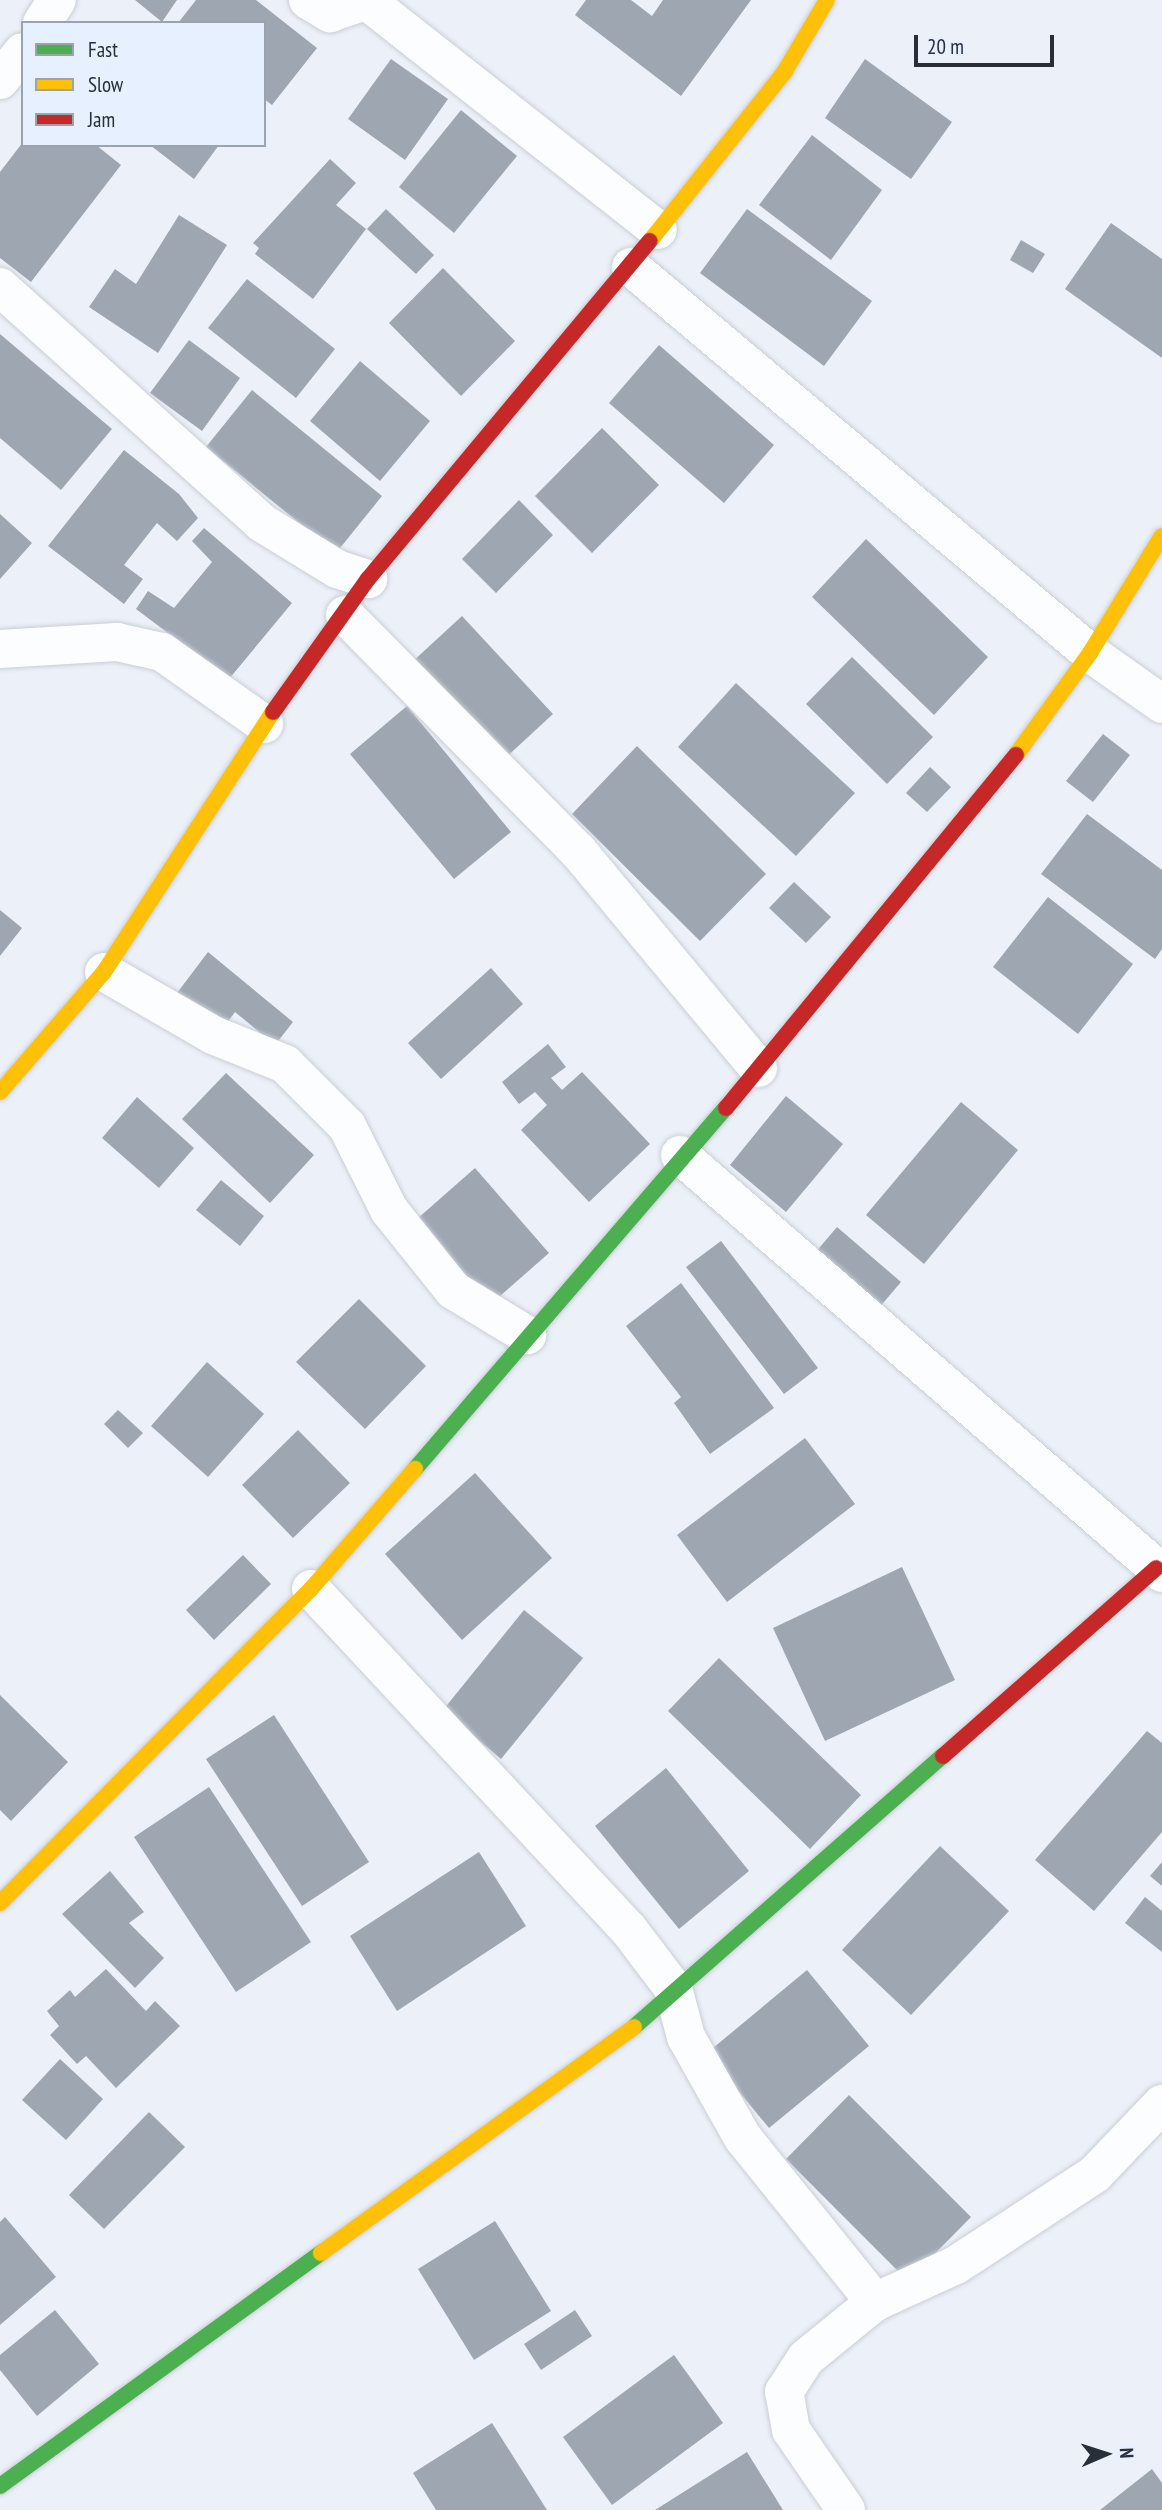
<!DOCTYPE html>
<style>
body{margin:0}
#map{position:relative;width:1162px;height:2510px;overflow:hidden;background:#ecf1f9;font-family:"PT Sans Narrow",sans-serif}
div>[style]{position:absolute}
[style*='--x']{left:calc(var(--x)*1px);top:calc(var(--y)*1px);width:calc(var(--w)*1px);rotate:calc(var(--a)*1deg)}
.building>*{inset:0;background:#9ea6b2}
.roads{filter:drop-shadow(0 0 2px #c9ced6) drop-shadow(0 0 2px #c9ced6)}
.street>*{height:38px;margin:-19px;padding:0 19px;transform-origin:19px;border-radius:19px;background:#fcfdfe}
.fast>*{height:16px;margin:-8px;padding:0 8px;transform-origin:8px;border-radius:8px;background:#4caf50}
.slow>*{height:16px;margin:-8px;padding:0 8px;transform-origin:8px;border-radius:8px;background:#ffc107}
.jam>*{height:16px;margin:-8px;padding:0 8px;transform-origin:8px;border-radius:8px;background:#c62828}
span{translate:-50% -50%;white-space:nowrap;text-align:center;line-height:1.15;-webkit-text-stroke:7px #e7f0fe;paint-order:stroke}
.legend{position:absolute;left:21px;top:21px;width:245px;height:126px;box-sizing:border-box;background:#e7f0fe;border:2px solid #9ba3af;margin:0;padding:9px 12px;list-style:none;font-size:21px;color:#292f38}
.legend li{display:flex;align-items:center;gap:14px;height:35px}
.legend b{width:35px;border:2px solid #9ba3af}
.north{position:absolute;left:1071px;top:2419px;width:70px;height:70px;-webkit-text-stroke:5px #e7f0fe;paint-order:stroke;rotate:87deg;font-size:19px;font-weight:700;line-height:28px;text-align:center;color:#292f38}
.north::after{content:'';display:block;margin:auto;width:24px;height:32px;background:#292f38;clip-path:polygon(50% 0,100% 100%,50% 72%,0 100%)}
.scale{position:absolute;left:914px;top:35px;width:140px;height:32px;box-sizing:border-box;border:4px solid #292f38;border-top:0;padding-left:9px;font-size:21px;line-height:24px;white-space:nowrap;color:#292f38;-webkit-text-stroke:5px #e7f0fe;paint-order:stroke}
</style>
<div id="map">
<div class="building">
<i style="clip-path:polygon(135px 0,177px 0,162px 22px)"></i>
<i style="clip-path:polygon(196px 0,256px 0,317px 48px,272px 105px,264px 99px,264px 23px,178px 23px)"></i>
<i style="clip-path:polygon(586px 0,631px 0,652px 16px,663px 0,751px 0,681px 96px,575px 15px)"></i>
<i style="clip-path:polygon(391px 59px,448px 99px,405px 160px,348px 119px)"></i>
<i style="clip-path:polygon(865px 59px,952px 122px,911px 179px,825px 118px)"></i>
<i style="clip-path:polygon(461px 110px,517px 156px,454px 233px,399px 187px)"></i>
<i style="clip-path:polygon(812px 135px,882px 190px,831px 260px,759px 205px)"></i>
<i style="clip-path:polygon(23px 142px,96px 145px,121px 165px,31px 282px,0 258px,0 172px)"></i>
<i style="clip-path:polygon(150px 145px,219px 145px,194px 179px)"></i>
<i style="clip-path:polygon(330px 159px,356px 183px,336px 205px,366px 229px,313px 299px,255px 254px,259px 248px,253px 243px)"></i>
<i style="clip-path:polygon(386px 209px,434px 255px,416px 274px,367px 229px)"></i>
<i style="clip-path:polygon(747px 209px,872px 301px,824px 366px,700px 273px)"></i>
<i style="clip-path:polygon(179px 215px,227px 245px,158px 353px,89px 307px,115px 269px,136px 284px)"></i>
<i style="clip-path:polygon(1111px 223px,1162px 259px,1162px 358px,1065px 289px)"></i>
<i style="clip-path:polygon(1021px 240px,1045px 254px,1033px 273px,1010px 260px)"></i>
<i style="clip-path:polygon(443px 268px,515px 341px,461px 396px,389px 323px)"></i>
<i style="clip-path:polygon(247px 279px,335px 349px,296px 398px,208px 328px)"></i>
<i style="clip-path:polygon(0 334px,112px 429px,61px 490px,0 438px)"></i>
<i style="clip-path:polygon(189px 340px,240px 378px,202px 431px,150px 393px)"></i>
<i style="clip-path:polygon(659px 345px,774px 445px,724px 503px,609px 403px)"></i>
<i style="clip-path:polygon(360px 361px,430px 421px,380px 481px,310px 421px)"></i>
<i style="clip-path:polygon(252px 390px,382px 496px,336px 553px,206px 447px)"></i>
<i style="clip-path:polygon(602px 428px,659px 485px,592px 553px,535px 496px)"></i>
<i style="clip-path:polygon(124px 450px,179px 494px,198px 518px,177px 541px,157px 523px,124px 565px,143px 579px,124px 604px,48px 546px)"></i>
<i style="clip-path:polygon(519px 500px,553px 535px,496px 593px,462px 559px)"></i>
<i style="clip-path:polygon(0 514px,32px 543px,0 579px)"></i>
<i style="clip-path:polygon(204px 528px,292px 603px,229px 679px,136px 609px,148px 591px,174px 608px,212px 562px,192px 541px)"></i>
<i style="clip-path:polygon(866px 539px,988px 657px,934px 715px,812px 597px)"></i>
<i style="clip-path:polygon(462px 616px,553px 714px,501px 762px,411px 663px)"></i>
<i style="clip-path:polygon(852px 657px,933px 737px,887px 784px,806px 704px)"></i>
<i style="clip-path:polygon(736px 683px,855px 793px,796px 856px,678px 747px)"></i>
<i style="clip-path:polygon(407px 706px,511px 832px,454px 879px,350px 754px)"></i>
<i style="clip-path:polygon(1103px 734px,1130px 755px,1093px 802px,1066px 781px)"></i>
<i style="clip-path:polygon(637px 746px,766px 874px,700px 941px,572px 814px)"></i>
<i style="clip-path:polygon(930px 767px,951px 787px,927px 812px,906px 793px)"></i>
<i style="clip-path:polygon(1087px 814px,1162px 870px,1162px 949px,1155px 959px,1041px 874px)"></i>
<i style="clip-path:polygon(794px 882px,831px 917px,806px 943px,769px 908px)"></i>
<i style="clip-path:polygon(1048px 897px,1133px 964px,1078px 1034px,993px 967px)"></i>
<i style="clip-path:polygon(0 910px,22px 928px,0 956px)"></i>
<i style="clip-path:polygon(208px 952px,293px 1022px,275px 1045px,235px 1012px,224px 1027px,177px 993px)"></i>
<i style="clip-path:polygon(491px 968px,523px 1004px,441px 1079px,408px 1043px)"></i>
<i style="clip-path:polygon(548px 1044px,566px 1067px,551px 1078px,562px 1090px,582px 1072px,650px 1144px,589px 1202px,521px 1130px,547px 1105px,535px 1092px,519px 1104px,502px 1082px)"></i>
<i style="clip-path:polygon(226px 1073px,314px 1155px,270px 1203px,182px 1119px)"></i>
<i style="clip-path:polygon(786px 1096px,843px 1144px,786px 1212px,730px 1165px)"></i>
<i style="clip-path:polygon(137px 1097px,194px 1148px,159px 1188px,102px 1138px)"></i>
<i style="clip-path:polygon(961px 1102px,1018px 1150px,924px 1264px,866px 1215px)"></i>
<i style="clip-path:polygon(475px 1168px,549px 1253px,491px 1304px,417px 1219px)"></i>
<i style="clip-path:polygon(221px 1180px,264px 1216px,240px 1246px,196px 1210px)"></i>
<i style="clip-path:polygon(837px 1227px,901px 1282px,878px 1309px,814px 1254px)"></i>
<i style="clip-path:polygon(721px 1241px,818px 1368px,784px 1394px,686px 1267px)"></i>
<i style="clip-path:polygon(681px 1283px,774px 1408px,710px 1454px,674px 1403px,681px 1397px,626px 1326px)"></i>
<i style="clip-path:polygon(359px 1299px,426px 1366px,365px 1429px,296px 1362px)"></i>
<i style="clip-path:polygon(207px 1362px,264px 1414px,208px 1477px,151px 1426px)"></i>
<i style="clip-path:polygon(118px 1410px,143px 1433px,128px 1448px,104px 1424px)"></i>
<i style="clip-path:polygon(298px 1430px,350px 1483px,293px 1538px,242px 1485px)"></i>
<i style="clip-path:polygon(805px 1438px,855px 1504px,727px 1602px,677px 1535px)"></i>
<i style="clip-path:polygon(475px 1473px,552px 1558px,462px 1640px,385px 1554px)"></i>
<i style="clip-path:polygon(243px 1555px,271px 1584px,214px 1640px,186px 1610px)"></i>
<i style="clip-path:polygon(902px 1567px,955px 1680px,825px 1741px,773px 1628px)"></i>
<i style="clip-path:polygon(524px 1610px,583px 1658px,501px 1759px,443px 1710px)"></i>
<i style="clip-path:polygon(719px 1658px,861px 1795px,810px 1849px,668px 1711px)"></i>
<i style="clip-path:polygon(0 1695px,68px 1762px,11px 1821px,0 1810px)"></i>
<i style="clip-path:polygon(274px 1715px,369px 1862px,302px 1906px,206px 1759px)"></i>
<i style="clip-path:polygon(1147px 1731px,1162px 1743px,1162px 1832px,1094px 1911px,1035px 1860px)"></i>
<i style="clip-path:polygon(666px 1768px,749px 1871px,679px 1929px,595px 1826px)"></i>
<i style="clip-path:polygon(209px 1787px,311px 1942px,236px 1992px,134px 1837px)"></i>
<i style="clip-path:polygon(940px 1846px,1009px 1911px,911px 2015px,842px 1950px)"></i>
<i style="clip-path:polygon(479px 1852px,526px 1926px,397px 2011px,350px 1936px)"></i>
<i style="clip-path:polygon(1162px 1862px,1162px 1886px,1150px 1876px)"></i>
<i style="clip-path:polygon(110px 1871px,144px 1912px,129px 1923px,164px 1958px,135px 1988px,62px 1914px)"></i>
<i style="clip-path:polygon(1145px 1897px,1162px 1911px,1162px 1952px,1125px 1923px)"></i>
<i style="clip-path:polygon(106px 1969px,146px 2011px,155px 2001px,180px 2026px,116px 2088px,86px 2056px,77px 2064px,50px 2035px,59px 2026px,47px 2011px,70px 1990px,75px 1997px)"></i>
<i style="clip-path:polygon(807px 1970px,869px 2046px,769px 2128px,707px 2053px)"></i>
<i style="clip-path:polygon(60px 2059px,103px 2099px,66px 2140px,22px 2100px)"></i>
<i style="clip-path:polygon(849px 2095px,971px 2217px,908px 2281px,786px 2159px)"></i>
<i style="clip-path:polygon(149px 2112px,185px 2147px,104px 2229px,69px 2195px)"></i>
<i style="clip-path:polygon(5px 2217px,56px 2277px,0 2325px,0 2222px)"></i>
<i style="clip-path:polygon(495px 2221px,551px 2311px,474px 2360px,418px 2269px)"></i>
<i style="clip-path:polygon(55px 2310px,99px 2364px,37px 2416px,0 2370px,0 2355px)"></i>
<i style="clip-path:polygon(575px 2310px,592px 2336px,541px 2370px,524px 2344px)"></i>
<i style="clip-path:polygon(674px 2355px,723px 2423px,612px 2505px,563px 2437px)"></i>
<i style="clip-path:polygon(492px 2423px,547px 2510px,436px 2510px,413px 2473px)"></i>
<i style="clip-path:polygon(747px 2452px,783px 2510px,655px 2510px)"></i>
<i style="clip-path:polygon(1152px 2469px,1162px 2483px,1162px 2510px,1100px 2510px)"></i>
</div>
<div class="roads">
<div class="street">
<i style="--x:308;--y:0;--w:26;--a:31"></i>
<i style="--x:330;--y:13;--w:40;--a:-18.9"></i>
<i style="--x:367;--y:1;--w:370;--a:38.2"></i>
<i style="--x:42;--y:23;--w:27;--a:-57"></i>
<i style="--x:0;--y:80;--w:36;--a:-51"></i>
<i style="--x:631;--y:267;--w:600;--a:40.06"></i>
<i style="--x:1090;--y:653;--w:88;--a:35.3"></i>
<i style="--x:0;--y:287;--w:353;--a:42"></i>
<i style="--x:262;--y:523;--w:88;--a:31.5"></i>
<i style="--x:337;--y:569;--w:33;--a:18"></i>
<i style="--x:345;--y:615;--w:332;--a:45.4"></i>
<i style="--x:578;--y:851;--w:282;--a:50.3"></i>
<i style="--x:0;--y:649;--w:117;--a:-3.4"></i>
<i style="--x:117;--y:642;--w:46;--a:12.5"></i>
<i style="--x:162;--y:652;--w:125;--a:35.2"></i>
<i style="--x:104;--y:972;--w:126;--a:30"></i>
<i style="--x:213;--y:1035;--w:78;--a:21.9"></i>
<i style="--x:285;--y:1064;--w:88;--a:45"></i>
<i style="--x:347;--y:1126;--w:94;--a:63.4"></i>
<i style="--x:389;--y:1210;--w:102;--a:51.3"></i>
<i style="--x:453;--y:1290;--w:87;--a:31.3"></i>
<i style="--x:680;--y:1155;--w:638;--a:40.93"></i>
<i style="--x:311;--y:1589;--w:466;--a:47"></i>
<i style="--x:629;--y:1930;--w:73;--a:52.8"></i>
<i style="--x:673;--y:1988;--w:51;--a:75.1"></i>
<i style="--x:686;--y:2037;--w:116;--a:60.6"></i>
<i style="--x:743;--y:2138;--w:211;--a:51.2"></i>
<i style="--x:846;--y:2510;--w:97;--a:-124.5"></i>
<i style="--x:791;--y:2430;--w:39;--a:-100"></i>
<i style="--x:784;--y:2392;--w:40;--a:-57.1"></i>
<i style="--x:806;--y:2358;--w:89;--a:-39.1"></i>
<i style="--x:875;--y:2302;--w:89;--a:-24.6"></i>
<i style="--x:956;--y:2265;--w:166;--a:-33.2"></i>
<i style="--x:1095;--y:2174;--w:97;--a:-46.3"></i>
</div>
<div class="fast">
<i style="--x:415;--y:1469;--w:476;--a:-49.3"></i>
<i style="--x:634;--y:2027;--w:411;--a:-41.3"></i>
<i style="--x:0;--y:2486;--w:397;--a:-36"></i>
</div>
<div class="slow">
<i style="--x:650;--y:241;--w:217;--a:-51.5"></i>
<i style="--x:785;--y:71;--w:82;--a:-59.4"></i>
<i style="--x:1016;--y:755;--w:126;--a:-54"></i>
<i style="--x:1090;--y:653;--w:137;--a:-58.4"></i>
<i style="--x:0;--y:1092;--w:159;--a:-49.1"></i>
<i style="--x:104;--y:972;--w:310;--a:-57"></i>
<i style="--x:0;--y:1903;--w:442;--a:-45.3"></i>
<i style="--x:311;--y:1589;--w:159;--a:-49.1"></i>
<i style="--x:321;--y:2253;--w:386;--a:-35.8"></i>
</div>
<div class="jam">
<i style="--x:273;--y:712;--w:163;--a:-54.5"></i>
<i style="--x:368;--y:579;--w:440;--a:-50.2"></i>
<i style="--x:726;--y:1108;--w:457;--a:-50.6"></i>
<i style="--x:943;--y:1756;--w:284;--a:-41.4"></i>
</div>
</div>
<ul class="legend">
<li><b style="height:9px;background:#4caf50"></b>Fast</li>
<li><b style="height:9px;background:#ffc107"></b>Slow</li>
<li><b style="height:9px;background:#c62828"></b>Jam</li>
</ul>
<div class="north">N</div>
<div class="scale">20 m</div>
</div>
